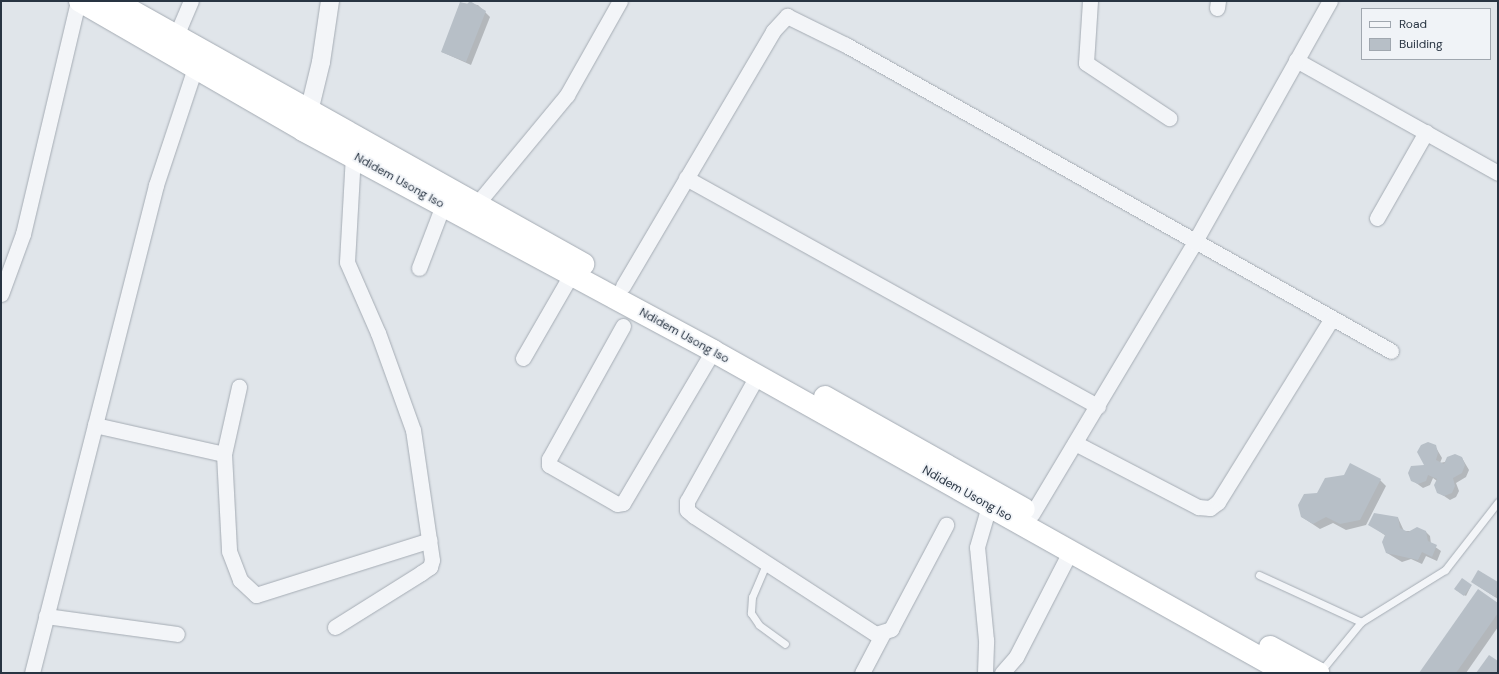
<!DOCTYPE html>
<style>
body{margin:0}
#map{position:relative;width:1499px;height:674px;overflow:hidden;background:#e0e5ea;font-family:"DM Sans",sans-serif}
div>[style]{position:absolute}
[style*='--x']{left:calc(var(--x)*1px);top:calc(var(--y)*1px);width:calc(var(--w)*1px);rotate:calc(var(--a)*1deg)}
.shadow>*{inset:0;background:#0003}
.building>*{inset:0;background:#b7bfc7}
.roads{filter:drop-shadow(0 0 1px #a5acb4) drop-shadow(0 0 1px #a5acb4)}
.service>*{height:7px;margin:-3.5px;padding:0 3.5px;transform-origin:3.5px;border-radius:3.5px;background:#f3f5f8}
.minor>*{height:15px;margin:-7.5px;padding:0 7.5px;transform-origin:7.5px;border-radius:7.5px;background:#f3f5f8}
.tertiary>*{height:18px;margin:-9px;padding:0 9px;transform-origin:9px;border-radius:9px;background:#f3f5f8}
.trunk>*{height:22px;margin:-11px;padding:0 11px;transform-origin:11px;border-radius:11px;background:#fff}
span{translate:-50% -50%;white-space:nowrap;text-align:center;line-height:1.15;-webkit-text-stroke:3.5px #f0f3f7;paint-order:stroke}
.street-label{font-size:12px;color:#283442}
.frame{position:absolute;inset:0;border:2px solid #283442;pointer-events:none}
.legend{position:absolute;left:1361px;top:8px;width:130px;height:52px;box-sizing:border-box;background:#f0f3f7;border:1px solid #a0a7af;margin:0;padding:5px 7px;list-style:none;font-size:12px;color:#283442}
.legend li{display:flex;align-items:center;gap:8px;height:20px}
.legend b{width:20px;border:1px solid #a0a7af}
</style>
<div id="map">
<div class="shadow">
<i style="clip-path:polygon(461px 3px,478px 5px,490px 17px,471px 65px,442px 52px)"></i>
<i style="clip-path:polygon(1435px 446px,1442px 458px,1440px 463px,1462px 458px,1469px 470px,1466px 477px,1456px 483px,1459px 491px,1456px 497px,1450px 500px,1438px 492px,1437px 481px,1433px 478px,1430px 485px,1423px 488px,1412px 480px,1426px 466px)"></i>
<i style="clip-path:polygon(1380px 480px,1386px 486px,1366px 525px,1346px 530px,1333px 523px,1320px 529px,1302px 517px,1318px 494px)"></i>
<i style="clip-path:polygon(1398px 518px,1404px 531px,1425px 531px,1430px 536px,1431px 544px,1441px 551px,1437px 561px,1426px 556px,1422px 564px,1411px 559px,1402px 562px,1387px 553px,1386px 536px,1370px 524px)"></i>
<i style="clip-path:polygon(1479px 571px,1498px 584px,1498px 599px,1475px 584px)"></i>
<i style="clip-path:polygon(1471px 586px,1466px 596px,1456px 590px)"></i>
<i style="clip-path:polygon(1498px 604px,1498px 627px,1466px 673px,1420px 673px)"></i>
</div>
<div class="building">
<i style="clip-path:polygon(470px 1px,486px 11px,466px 62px,441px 52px,460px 2px,467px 4px)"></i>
<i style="clip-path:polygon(1428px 442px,1436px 445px,1438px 453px,1436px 460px,1444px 464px,1447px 457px,1455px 454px,1462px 457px,1465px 465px,1462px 473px,1453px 478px,1455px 486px,1452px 493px,1444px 496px,1437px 493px,1434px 485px,1437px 479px,1428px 475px,1426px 481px,1418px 484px,1411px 481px,1408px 473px,1411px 466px,1424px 465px,1417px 452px,1421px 445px)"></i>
<i style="clip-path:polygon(1350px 463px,1381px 479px,1360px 520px,1340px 524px,1326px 517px,1313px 524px,1301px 517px,1298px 505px,1304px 494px,1317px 493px,1325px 478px,1344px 475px)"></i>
<i style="clip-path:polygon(1374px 513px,1398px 517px,1400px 528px,1408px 532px,1417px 527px,1426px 531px,1428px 541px,1437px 545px,1432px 557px,1422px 552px,1418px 560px,1386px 553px,1382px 542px,1385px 535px,1368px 525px)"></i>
<i style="clip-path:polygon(1478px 570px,1498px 582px,1495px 597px,1471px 582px)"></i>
<i style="clip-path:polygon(1462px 578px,1472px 585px,1464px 596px,1454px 589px)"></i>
<i style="clip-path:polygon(1478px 589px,1498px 603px,1498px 613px,1456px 673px,1419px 673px)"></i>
<i style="clip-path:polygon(1489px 655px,1498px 661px,1498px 673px,1476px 673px)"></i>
</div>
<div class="roads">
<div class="service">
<i style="--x:767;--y:562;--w:38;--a:113"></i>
<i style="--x:752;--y:597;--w:16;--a:94"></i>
<i style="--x:751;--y:613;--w:14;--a:56"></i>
<i style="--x:759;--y:625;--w:32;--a:36"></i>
<i style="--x:1259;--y:575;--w:112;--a:24.7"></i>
<i style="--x:1320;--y:672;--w:65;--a:-50.6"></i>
<i style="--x:1361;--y:622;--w:99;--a:-31.8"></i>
<i style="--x:1445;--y:570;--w:86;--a:-52.1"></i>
</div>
<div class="minor">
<i style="--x:1090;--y:1;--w:62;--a:93.7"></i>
<i style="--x:1086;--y:63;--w:100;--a:33.5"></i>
<i style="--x:1217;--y:8;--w:7;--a:-82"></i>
<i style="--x:176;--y:36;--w:38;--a:-67"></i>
<i style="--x:1296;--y:60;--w:231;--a:29.2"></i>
<i style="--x:686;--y:178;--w:471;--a:29"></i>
<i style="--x:476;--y:205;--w:143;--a:-50.4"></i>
<i style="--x:567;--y:95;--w:108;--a:-60.6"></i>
<i style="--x:1377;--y:218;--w:99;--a:-60.3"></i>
<i style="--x:419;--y:268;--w:67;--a:-69.1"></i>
<i style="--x:623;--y:286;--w:296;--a:-59.5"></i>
<i style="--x:773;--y:31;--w:21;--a:-47"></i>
<i style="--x:787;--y:16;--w:66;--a:26.2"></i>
<i style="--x:846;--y:45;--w:625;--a:29.31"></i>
<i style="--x:1;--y:294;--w:64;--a:-69.9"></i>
<i style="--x:23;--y:234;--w:239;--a:-76.7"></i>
<i style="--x:623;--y:326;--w:152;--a:119.1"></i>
<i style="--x:549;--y:459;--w:6;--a:90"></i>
<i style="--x:549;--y:465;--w:78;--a:29.8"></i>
<i style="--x:617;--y:504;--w:6;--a:-9"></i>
<i style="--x:623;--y:503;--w:177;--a:-59.4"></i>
<i style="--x:523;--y:358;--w:96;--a:-60"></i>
<i style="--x:757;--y:376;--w:143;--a:119.2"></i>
<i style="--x:687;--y:501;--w:9;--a:90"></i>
<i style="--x:687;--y:510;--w:9;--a:41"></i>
<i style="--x:694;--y:516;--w:217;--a:33"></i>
<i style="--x:876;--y:634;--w:16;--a:-18"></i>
<i style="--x:891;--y:629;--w:118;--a:-62.1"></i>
<i style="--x:95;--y:425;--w:132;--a:12.7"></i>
<i style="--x:224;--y:454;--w:97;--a:87"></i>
<i style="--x:229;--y:551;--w:31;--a:69"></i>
<i style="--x:240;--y:580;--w:22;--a:43"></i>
<i style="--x:256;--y:595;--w:182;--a:-17.5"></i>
<i style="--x:1075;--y:443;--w:139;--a:27.5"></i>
<i style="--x:1198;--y:507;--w:12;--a:5"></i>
<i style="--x:1210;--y:508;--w:10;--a:-37"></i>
<i style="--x:1218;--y:502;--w:216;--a:-58.2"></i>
<i style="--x:224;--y:454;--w:69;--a:-77.4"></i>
<i style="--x:1032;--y:514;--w:316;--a:-59.1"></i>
<i style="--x:1194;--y:243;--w:278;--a:-60.7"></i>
<i style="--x:46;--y:616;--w:132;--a:7.8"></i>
<i style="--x:335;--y:627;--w:102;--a:-32.1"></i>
<i style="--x:421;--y:573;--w:11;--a:-34"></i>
<i style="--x:430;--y:567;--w:7;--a:-74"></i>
<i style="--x:432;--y:560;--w:131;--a:-98.3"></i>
<i style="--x:413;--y:430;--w:103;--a:-109.8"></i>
<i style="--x:378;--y:333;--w:77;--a:-113.6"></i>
<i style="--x:347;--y:262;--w:107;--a:-86.8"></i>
<i style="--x:32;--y:673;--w:504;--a:-75.74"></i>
<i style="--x:156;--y:185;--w:123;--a:-71.6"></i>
<i style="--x:862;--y:673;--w:45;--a:-62.3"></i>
<i style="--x:985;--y:673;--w:33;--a:-88"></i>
<i style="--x:986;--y:640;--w:93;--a:-95.5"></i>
<i style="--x:977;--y:547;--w:43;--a:-73.7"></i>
<i style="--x:1002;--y:673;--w:21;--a:-49"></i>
<i style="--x:1016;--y:657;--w:118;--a:-62.8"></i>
</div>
<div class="tertiary">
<i style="--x:306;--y:124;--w:64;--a:-76.4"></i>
<i style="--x:321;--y:62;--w:62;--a:-81.6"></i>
</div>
<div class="trunk">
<i style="--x:80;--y:1;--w:258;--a:30"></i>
<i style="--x:303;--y:130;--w:466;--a:28.3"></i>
<i style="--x:713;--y:351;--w:658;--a:29.29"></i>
<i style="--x:114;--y:1;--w:538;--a:29.28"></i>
<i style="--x:825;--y:397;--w:228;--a:29.4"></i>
<i style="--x:1270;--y:647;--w:55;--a:28.4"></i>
</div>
</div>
<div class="street-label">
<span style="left:399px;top:181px;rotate:29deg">Ndidem Usong Iso</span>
<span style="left:684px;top:336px;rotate:29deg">Ndidem Usong Iso</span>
<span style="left:967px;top:494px;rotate:29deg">Ndidem Usong Iso</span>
</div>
<div class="frame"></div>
<ul class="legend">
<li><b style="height:5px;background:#f3f5f8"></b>Road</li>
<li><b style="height:11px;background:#b7bfc7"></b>Building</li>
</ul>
</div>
